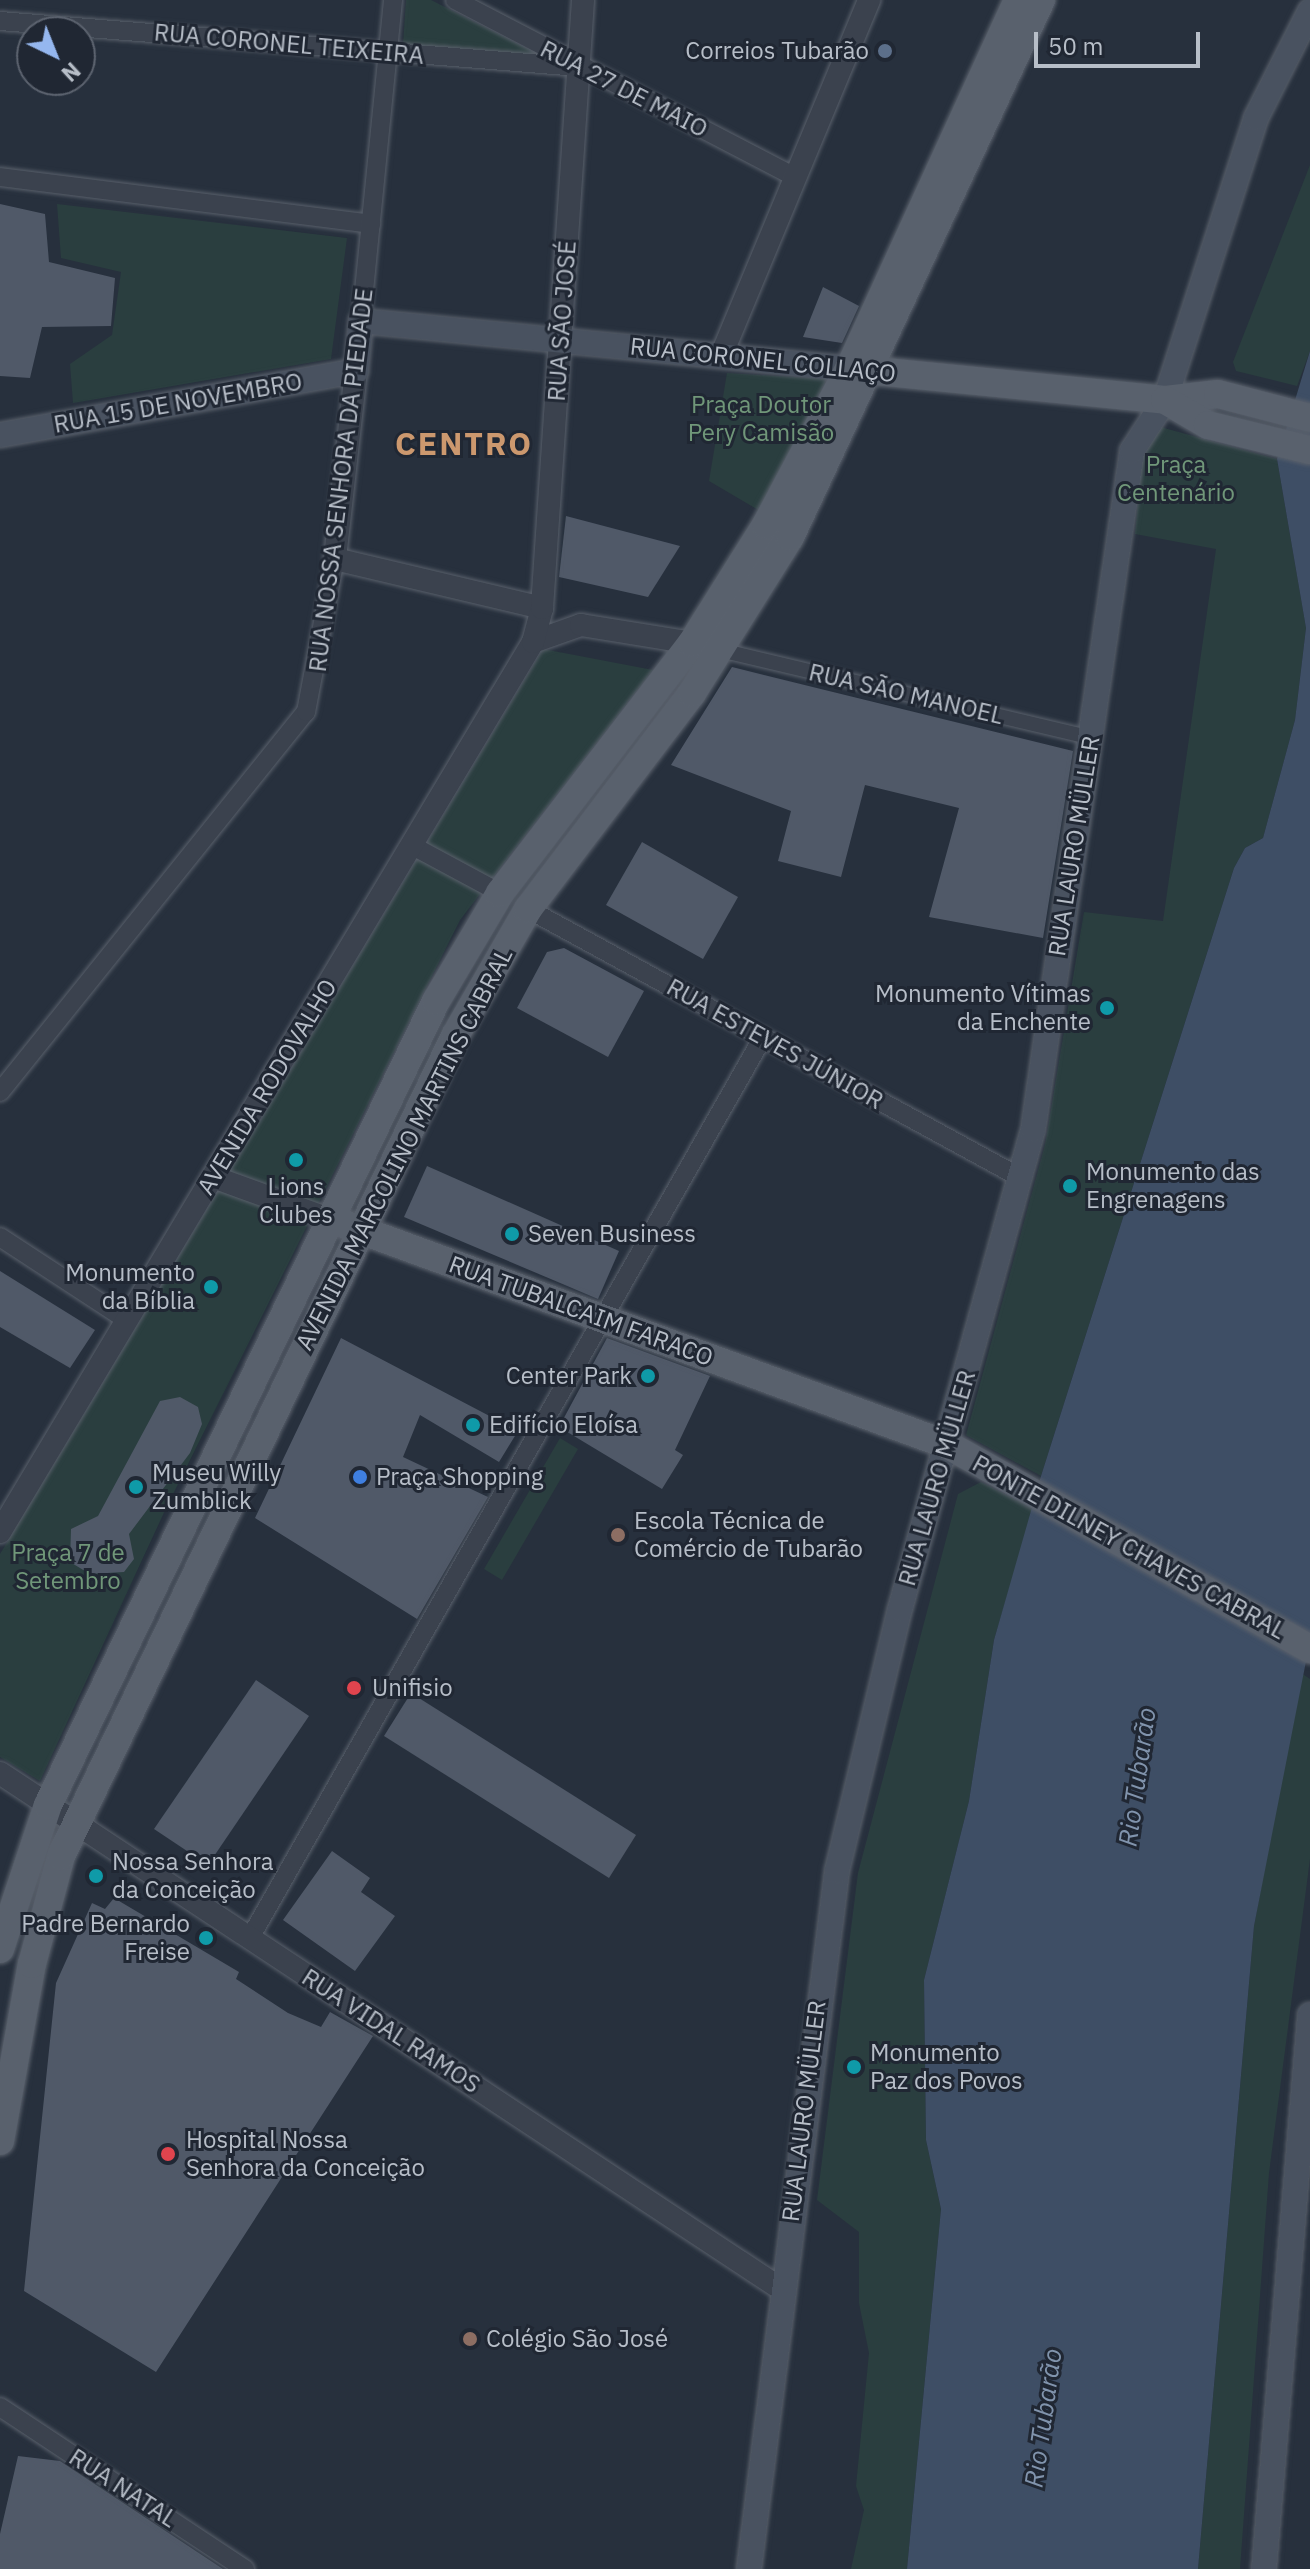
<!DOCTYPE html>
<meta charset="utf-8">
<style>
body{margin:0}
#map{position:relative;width:1310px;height:2569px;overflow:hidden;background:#27303d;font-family:"IBM Plex Sans",sans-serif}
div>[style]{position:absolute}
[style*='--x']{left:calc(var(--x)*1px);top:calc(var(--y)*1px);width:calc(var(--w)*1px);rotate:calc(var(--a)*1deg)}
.green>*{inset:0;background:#2a3e3f}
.water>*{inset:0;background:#3e4e65}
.building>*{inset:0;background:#505968}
.roads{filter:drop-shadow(0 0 2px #59606b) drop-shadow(0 0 2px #59606b)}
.pedestrian>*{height:14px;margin:-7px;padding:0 7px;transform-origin:7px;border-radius:7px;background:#3b424e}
.minor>*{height:18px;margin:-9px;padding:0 9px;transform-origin:9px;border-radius:9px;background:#3b424e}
.tertiary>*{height:22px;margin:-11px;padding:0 11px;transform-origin:11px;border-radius:11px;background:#3b424e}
.secondary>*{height:24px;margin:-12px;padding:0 12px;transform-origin:12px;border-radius:12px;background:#495260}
.primary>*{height:28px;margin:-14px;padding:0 14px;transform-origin:14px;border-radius:14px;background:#59616d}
.dots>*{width:22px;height:22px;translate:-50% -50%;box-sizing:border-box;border:4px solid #202733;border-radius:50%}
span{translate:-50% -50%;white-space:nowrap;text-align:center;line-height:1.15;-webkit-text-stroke:6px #202733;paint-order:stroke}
.street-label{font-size:24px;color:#b7bec8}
.poi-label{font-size:24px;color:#b7bec8}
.right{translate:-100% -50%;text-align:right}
.left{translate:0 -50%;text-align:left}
.park-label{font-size:24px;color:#709779}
.water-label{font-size:26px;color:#8194ad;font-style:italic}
.district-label{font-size:32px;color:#cc986e;font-weight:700;letter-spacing:2px}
.north{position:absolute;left:16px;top:16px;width:80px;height:80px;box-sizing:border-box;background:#202733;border:2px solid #5c636f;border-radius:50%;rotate:137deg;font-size:22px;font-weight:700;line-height:32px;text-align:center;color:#b7bec8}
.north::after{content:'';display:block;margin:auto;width:28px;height:36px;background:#95b7ef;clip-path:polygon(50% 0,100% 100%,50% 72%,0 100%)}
.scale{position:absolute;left:1034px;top:32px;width:166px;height:36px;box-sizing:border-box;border:4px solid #b7bec8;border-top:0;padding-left:10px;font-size:24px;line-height:28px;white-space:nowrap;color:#b7bec8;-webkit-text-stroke:6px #202733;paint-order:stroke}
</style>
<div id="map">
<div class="green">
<i style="clip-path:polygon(406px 0,431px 0,540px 55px,403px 44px)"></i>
<i style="clip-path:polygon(1310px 165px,1310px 351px,1297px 386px,1236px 371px,1233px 362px)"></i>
<i style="clip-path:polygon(57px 204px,347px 238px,331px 359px,73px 403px,70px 364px,112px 335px,121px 272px,61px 258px)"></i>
<i style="clip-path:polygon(727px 373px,827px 379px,760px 511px,709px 481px)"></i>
<i style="clip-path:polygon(1157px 426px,1277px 459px,1306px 628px,1295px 720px,1263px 838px,1245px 848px,1234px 868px,1041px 1476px,966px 1435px,1045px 1145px,1084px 912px,1163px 921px,1216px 549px,1135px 534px,1141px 463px)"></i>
<i style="clip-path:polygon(543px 649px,653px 670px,460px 920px,167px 1506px,40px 1781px,0 1757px,0 1554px)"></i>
<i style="clip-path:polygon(560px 1438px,578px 1449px,502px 1580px,484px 1569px)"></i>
<i style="clip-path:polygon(981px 1482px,1033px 1508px,994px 1640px,969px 1801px,924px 1980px,926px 2140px,941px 2209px,907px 2569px,851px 2569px,864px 2510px,856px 2486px,869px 2353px,859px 2303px,859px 2232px,817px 2200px,858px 1873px,958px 1494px)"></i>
<i style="clip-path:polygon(1301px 1673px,1310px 1679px,1310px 1859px,1269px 2173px,1240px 2569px,1198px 2569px,1254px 1926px)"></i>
</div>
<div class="water">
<i style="clip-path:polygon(1310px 351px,1310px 1641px,1254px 1926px,1198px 2569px,907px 2569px,941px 2209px,926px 2140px,924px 1980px,969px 1801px,994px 1640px,1041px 1476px,1234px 868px,1245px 848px,1263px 838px,1295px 720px,1306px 628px,1277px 459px)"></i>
</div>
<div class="building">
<i style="clip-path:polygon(0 204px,45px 214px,49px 262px,115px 278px,111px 326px,42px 327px,30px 378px,0 376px)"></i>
<i style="clip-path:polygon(823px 287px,859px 306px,842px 343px,803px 337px)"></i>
<i style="clip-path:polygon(566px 516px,680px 546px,648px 597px,559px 577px)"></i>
<i style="clip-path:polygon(732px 667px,1073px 751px,1043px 938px,929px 917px,959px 808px,865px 785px,841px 877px,778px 861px,791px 811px,671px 765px)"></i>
<i style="clip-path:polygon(642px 842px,738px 897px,703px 959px,606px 905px)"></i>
<i style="clip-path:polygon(564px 948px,644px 991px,608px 1057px,517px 1008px,547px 952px)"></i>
<i style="clip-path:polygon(427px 1166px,619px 1251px,598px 1299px,404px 1217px)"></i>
<i style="clip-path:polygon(0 1271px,95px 1330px,70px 1368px,0 1327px)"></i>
<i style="clip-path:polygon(341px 1338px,518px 1431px,499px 1462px,420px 1415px,403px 1457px,488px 1497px,417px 1619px,255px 1518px)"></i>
<i style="clip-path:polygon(607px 1338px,710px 1376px,675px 1450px,683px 1455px,662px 1489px,559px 1427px)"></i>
<i style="clip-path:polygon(180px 1397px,198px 1407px,202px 1424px,190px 1453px,129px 1534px,134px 1559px,124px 1572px,90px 1574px,70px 1562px,71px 1529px,98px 1516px,160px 1401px)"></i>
<i style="clip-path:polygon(256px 1680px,309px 1716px,208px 1865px,154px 1829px)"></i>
<i style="clip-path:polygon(411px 1693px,636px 1835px,609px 1878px,384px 1736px)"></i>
<i style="clip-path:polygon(332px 1851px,370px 1878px,361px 1892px,395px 1916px,355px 1971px,283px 1920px)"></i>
<i style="clip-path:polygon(114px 1898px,239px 1972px,236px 1979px,288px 2013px,321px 2027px,330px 2012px,373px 2036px,156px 2372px,24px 2291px,56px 1983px,92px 1903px,105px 1909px)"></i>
<i style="clip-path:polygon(18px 2456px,60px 2461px,223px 2569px,0 2569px,0 2534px)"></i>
</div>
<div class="roads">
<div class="pedestrian">
<i style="--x:720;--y:650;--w:381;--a:13.3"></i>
</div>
<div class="minor">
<i style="--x:455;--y:0;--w:383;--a:27.5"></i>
<i style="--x:0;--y:21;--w:581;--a:4.54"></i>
<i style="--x:0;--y:177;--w:374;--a:7.2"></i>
<i style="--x:361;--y:321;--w:323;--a:-84.3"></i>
<i style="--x:411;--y:845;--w:101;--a:28.3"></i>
<i style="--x:528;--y:909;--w:562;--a:28.62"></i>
<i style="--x:0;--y:1092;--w:488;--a:-51.2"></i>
<i style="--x:306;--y:712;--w:156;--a:-79.3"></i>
<i style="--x:0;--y:1237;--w:152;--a:33.2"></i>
<i style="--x:250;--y:1938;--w:1037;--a:-60.34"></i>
<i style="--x:0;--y:2407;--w:294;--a:33.5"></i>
</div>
<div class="tertiary">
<i style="--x:721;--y:356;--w:386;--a:-67.4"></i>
<i style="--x:356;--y:371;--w:189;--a:96.4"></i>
<i style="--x:335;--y:559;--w:213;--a:13.3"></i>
<i style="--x:533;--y:642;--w:51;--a:-19.5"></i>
<i style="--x:581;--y:625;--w:112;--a:9.2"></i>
<i style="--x:213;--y:1177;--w:127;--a:19.9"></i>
<i style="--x:0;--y:1532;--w:1037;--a:-59.08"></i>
<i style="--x:533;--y:642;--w:35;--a:-75"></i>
<i style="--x:542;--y:608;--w:609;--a:-86.14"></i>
<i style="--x:0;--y:1773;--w:936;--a:33.45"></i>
</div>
<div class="secondary">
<i style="--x:0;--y:435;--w:362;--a:-10.2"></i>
<i style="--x:356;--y:371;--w:50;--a:-84.3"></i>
<i style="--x:361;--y:321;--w:490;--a:5.6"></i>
<i style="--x:749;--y:2569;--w:704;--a:-82.81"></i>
<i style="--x:837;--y:1871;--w:269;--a:-76.5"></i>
<i style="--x:900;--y:1609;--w:497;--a:-74.5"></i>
<i style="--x:1033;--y:1130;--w:686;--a:-81.7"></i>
<i style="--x:1132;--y:451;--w:61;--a:-57.1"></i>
<i style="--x:1165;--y:400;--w:296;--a:-72.1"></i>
<i style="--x:1256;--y:118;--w:120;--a:-63.2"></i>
<i style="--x:1264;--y:2569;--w:556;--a:-85.25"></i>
</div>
<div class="primary">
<i style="--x:856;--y:369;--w:311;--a:5.7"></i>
<i style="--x:1165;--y:400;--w:53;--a:-6.5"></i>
<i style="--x:1218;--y:394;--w:95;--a:14.6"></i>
<i style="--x:1165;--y:400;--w:50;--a:30.2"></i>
<i style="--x:1208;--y:425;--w:105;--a:13.8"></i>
<i style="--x:344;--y:1224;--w:643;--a:20.1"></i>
<i style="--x:948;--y:1445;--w:416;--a:29.4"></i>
<i style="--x:0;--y:1949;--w:152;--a:-71.6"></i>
<i style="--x:48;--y:1805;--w:893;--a:-64.24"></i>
<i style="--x:436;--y:1001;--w:126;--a:-59.3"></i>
<i style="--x:500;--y:893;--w:315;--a:-52.5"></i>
<i style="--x:692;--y:643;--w:139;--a:-57.9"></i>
<i style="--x:766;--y:525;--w:177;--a:-62"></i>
<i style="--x:849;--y:369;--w:406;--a:-65.4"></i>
<i style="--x:0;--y:2141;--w:180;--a:-79.8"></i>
<i style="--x:32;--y:1964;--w:112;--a:-75"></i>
<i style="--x:61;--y:1856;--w:910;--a:-64.34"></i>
<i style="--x:455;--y:1036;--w:146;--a:-60.1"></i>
<i style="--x:528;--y:909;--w:271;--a:-52.8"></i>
<i style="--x:692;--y:693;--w:184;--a:-57.9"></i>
<i style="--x:790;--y:537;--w:593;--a:-64.95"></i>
</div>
</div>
<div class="dots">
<i style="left:885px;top:51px;background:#5c6f8a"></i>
<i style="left:1107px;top:1008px;background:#0f9aa8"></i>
<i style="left:296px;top:1160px;background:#0f9aa8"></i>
<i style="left:1070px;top:1186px;background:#0f9aa8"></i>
<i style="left:512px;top:1234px;background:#0f9aa8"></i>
<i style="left:211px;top:1287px;background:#0f9aa8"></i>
<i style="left:648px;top:1376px;background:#0f9aa8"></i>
<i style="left:473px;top:1425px;background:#0f9aa8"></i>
<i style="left:360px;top:1477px;background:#3f7fe0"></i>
<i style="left:136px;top:1487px;background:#0f9aa8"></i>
<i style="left:618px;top:1535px;background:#8d6e63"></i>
<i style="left:354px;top:1688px;background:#e0444e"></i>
<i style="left:96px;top:1876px;background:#0f9aa8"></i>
<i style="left:206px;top:1938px;background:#0f9aa8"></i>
<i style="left:854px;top:2067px;background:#0f9aa8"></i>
<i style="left:168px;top:2154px;background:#e0444e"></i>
<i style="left:470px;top:2339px;background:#8d6e63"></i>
</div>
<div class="street-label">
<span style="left:289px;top:44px;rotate:5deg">RUA CORONEL TEIXEIRA</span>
<span style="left:624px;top:89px;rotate:27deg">RUA 27 DE MAIO</span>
<span style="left:562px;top:321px;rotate:-86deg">RUA SÃO JOSÉ</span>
<span style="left:763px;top:360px;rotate:6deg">RUA CORONEL COLLAÇO</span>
<span style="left:178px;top:403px;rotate:-10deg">RUA 15 DE NOVEMBRO</span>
<span style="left:341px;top:480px;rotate:-83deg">RUA NOSSA SENHORA DA PIEDADE</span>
<span style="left:906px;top:694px;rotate:13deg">RUA SÃO MANOEL</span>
<span style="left:1074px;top:846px;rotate:-81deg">RUA LAURO MÜLLER</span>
<span style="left:775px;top:1044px;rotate:29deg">RUA ESTEVES JÚNIOR</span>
<span style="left:267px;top:1087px;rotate:-59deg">AVENIDA RODOVALHO</span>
<span style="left:404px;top:1149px;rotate:-63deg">AVENIDA MARCOLINO MARTINS CABRAL</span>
<span style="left:581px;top:1311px;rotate:20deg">RUA TUBALCAIM FARACO</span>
<span style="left:937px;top:1478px;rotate:-74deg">RUA LAURO MÜLLER</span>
<span style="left:1129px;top:1547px;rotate:29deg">PONTE DILNEY CHAVES CABRAL</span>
<span style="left:391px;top:2031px;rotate:33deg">RUA VIDAL RAMOS</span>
<span style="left:804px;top:2111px;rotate:-83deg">RUA LAURO MÜLLER</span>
<span style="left:123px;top:2488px;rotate:33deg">RUA NATAL</span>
</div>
<div class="poi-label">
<span class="right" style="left:869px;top:51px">Correios Tubarão</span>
<span class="right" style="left:1091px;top:1008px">Monumento Vítimas<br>da Enchente</span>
<span class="left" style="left:1086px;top:1186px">Monumento das<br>Engrenagens</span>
<span style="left:296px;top:1201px">Lions<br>Clubes</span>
<span class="left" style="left:528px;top:1234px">Seven Business</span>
<span class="right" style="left:195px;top:1287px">Monumento<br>da Bíblia</span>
<span class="right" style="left:632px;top:1376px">Center Park</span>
<span class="left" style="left:489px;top:1425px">Edifício Eloísa</span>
<span class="left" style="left:152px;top:1487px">Museu Willy<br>Zumblick</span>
<span class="left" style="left:376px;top:1477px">Praça Shopping</span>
<span class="left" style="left:634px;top:1535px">Escola Técnica de<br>Comércio de Tubarão</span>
<span class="left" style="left:372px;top:1688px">Unifisio</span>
<span class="left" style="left:112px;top:1876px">Nossa Senhora<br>da Conceição</span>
<span class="right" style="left:190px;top:1938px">Padre Bernardo<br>Freise</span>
<span class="left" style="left:870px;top:2067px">Monumento<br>Paz dos Povos</span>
<span class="left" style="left:186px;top:2154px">Hospital Nossa<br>Senhora da Conceição</span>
<span class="left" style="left:486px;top:2339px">Colégio São José</span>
</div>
<div class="park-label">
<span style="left:761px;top:419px">Praça Doutor<br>Pery Camisão</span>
<span style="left:1176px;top:479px">Praça<br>Centenário</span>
<span style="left:68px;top:1567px">Praça 7 de<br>Setembro</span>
</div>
<div class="water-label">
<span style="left:1137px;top:1777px;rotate:-82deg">Rio Tubarão</span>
<span style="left:1043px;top:2418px;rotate:-82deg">Rio Tubarão</span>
</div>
<div class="district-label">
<span style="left:464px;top:443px">CENTRO</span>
</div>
<div class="north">N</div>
<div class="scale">50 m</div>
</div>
